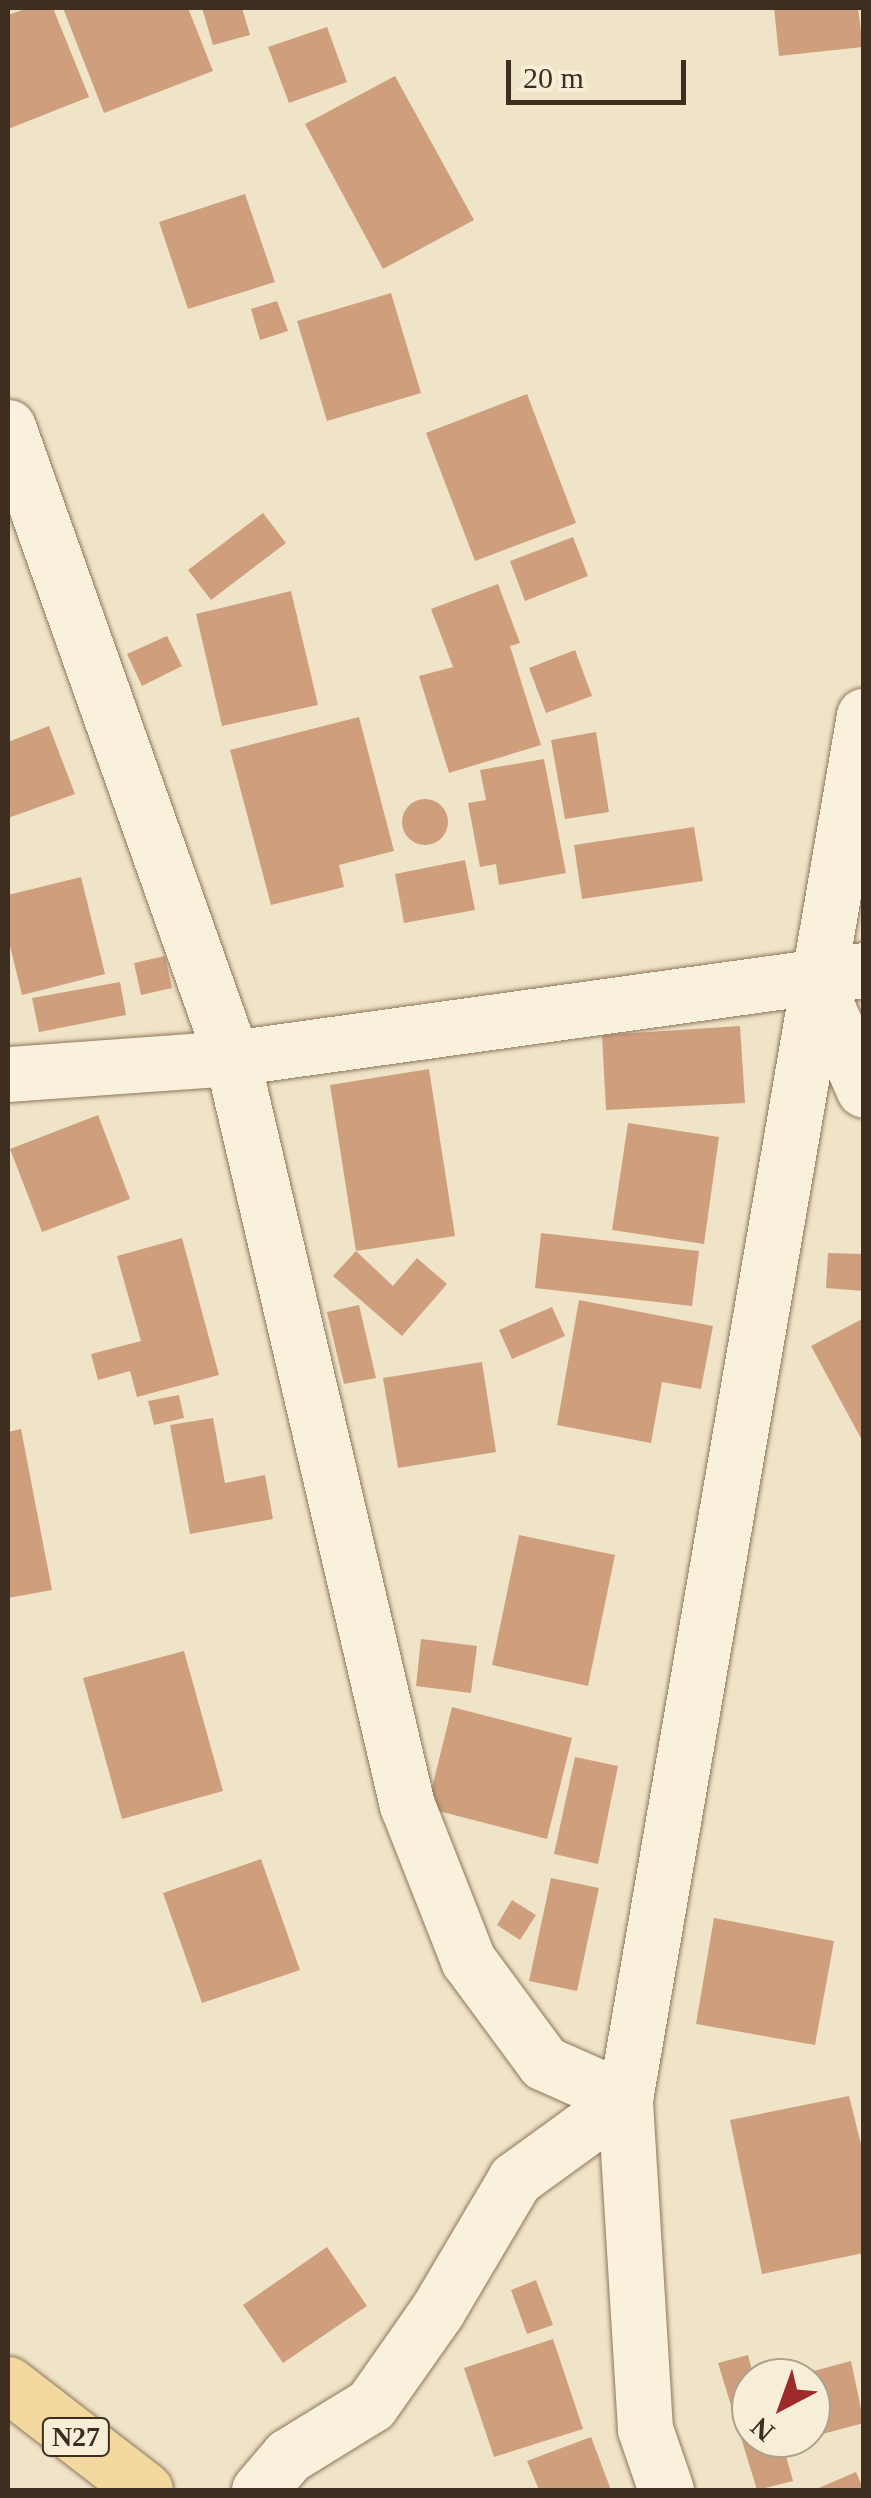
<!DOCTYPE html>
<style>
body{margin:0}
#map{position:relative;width:871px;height:2498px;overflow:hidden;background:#f0e4c8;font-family:Georgia,serif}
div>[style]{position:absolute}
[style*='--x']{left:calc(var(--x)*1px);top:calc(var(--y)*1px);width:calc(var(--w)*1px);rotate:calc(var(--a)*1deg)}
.building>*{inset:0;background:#cf9f7d}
.round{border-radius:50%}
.roads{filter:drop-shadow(0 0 2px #8d765c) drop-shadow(0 0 2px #8d765c)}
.minor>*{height:55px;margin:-27.5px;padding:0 27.5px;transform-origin:27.5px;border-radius:27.5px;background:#faf1dc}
.tertiary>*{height:55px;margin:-27.5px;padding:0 27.5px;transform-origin:27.5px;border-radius:27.5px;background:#faf1dc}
.primary>*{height:55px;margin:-27.5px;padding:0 27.5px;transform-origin:27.5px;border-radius:27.5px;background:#f3d9a0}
span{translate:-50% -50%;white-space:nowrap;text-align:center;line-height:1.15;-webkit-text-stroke:8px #f7eed8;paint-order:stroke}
.shield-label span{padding:2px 8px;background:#f7eed8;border:2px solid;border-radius:8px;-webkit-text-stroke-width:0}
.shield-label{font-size:28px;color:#3d2e20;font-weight:700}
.frame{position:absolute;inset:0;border:10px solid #3d2e20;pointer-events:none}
.north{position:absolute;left:731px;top:2358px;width:100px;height:100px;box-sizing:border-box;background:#f7eed8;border:2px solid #ada18e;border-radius:50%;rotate:221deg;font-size:28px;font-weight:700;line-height:40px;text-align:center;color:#3d2e20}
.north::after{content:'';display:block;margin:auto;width:35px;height:45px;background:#9e2a2b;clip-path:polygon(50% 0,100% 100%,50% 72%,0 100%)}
.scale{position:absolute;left:506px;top:60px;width:180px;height:45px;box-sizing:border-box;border:5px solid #3d2e20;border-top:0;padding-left:12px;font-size:30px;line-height:35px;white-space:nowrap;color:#3d2e20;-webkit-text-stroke:8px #f7eed8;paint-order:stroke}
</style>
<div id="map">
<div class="building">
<i style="clip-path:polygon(28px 8px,53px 8px,89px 97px,8px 129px,8px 15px)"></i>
<i style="clip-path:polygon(63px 8px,188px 8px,213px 71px,104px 113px)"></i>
<i style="clip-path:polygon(202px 8px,242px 8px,250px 35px,213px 45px)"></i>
<i style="clip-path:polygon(774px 8px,858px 8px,863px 47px,779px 56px)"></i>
<i style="clip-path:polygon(327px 27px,347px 82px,289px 103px,268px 47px)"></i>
<i style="clip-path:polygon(395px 76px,474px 220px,383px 269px,305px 124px)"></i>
<i style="clip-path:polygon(245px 194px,275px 282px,188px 309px,159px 222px)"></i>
<i style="clip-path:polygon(391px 293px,421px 393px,327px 421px,297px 321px)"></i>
<i style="clip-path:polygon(277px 301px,288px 331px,260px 340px,251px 309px)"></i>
<i style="clip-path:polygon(527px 394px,576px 523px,475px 561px,426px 433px)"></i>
<i style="clip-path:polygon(263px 513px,286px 543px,211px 600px,188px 570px)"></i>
<i style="clip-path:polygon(573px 537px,588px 576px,525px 601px,510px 561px)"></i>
<i style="clip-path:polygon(498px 584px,520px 643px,510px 646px,541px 745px,449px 773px,419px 676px,453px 667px,431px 609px)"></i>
<i style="clip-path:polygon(291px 591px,318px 705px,222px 726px,196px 614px)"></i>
<i style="clip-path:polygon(167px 636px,182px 666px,142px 686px,127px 654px)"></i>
<i style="clip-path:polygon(575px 650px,592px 696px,546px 713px,529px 668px)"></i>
<i style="clip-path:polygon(359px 717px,394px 851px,339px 865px,344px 887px,271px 905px,230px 750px)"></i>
<i style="clip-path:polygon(49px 726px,75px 794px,8px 818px,8px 742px)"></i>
<i style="clip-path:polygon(596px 732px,609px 812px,565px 819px,551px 740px)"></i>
<i style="clip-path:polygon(544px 759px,566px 873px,499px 885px,496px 864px,480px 867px,468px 803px,486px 800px,480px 770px)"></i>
<i class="round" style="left:402px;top:799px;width:46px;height:46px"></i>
<i style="clip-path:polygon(694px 827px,703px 881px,582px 899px,574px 845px)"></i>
<i style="clip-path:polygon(465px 860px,475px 910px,404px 923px,395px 874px)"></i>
<i style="clip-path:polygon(81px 877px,105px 974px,22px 995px,8px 938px,8px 895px)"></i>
<i style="clip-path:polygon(165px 956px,172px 988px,141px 995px,134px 963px)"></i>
<i style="clip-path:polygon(120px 982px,126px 1015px,39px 1032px,32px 998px)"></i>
<i style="clip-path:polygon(740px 1026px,745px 1103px,606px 1110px,602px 1035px)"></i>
<i style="clip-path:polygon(429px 1069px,455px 1236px,356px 1251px,330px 1085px)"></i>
<i style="clip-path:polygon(98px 1115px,130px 1199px,42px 1232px,10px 1149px)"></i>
<i style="clip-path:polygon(628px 1123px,719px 1137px,704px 1244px,612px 1230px)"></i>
<i style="clip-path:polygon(541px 1233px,699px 1251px,692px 1306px,535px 1288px)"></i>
<i style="clip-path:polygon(182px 1238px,219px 1375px,137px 1397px,130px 1371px,98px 1380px,91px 1354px,141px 1341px,117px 1256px)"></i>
<i style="clip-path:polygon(356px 1251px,393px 1286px,417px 1258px,447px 1284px,402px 1336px,333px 1276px)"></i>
<i style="clip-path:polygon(828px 1253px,864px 1254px,864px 1291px,826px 1288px)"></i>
<i style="clip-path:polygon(579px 1300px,713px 1326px,701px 1389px,662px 1382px,651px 1443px,557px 1425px)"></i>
<i style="clip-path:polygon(359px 1305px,376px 1378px,344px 1384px,327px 1312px)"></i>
<i style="clip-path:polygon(552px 1307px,565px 1336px,512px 1359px,499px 1330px)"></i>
<i style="clip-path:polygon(864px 1318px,864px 1444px,811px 1346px)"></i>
<i style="clip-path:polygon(482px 1362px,496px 1452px,398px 1468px,383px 1378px)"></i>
<i style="clip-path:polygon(179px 1395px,184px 1418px,154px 1425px,148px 1401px)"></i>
<i style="clip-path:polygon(213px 1418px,225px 1483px,265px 1475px,273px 1519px,190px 1534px,170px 1425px)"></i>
<i style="clip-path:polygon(21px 1429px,52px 1590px,8px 1598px,8px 1432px)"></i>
<i style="clip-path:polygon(519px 1535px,615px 1555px,588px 1686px,492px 1665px)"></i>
<i style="clip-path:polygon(421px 1639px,477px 1646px,471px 1693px,416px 1686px)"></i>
<i style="clip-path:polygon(184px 1651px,223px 1791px,122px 1819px,83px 1678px)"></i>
<i style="clip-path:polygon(452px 1707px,572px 1738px,547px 1839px,427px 1808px)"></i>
<i style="clip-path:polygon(575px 1757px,618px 1766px,598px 1864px,554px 1854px)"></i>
<i style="clip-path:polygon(261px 1859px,300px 1970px,202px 2003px,163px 1893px)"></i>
<i style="clip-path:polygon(551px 1878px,599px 1888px,577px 1991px,529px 1981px)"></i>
<i style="clip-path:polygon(512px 1900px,536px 1915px,520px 1940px,497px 1925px)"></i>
<i style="clip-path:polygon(714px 1918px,834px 1941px,815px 2045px,696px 2024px)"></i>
<i style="clip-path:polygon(849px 2096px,864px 2156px,864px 2253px,762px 2274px,730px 2120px)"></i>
<i style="clip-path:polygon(327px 2247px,367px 2306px,283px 2363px,243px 2305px)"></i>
<i style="clip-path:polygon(536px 2280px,553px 2325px,527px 2334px,511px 2290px)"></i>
<i style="clip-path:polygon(553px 2339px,583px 2429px,494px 2457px,464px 2368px)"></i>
<i style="clip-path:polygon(748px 2355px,754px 2378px,751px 2438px,804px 2439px,783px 2445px,793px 2481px,757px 2490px,718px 2363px)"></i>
<i style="clip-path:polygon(851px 2361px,864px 2423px,811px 2437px,811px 2378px,791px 2377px)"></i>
<i style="clip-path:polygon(591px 2437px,611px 2490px,539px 2490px,527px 2461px)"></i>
<i style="clip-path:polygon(856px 2472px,864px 2490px,814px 2490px)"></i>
</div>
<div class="roads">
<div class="minor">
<i style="--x:8;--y:427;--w:670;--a:70.46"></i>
<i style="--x:232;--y:1058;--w:767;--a:76.82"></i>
<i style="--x:407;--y:1805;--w:167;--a:68.5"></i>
<i style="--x:468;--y:1960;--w:128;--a:53.6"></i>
<i style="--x:544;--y:2063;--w:89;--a:24"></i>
<i style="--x:815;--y:980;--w:120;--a:66"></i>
<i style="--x:8;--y:1074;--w:225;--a:-4.1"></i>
<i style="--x:232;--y:1058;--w:638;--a:-7.93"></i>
</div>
<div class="tertiary">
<i style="--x:259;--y:2490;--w:45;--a:-49.5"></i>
<i style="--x:288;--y:2456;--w:97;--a:-31.6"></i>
<i style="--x:371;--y:2405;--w:115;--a:-54.9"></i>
<i style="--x:437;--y:2311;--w:153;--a:-59.4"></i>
<i style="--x:515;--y:2179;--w:136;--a:-36"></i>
<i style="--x:666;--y:2490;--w:65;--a:-109"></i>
<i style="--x:645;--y:2429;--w:331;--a:-93.5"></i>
<i style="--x:625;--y:2099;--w:1404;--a:-80.2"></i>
</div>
<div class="primary">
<i style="--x:8;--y:2384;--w:173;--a:37.7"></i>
</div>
</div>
<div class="shield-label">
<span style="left:76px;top:2437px">N27</span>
</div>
<div class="frame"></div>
<div class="north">N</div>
<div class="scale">20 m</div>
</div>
